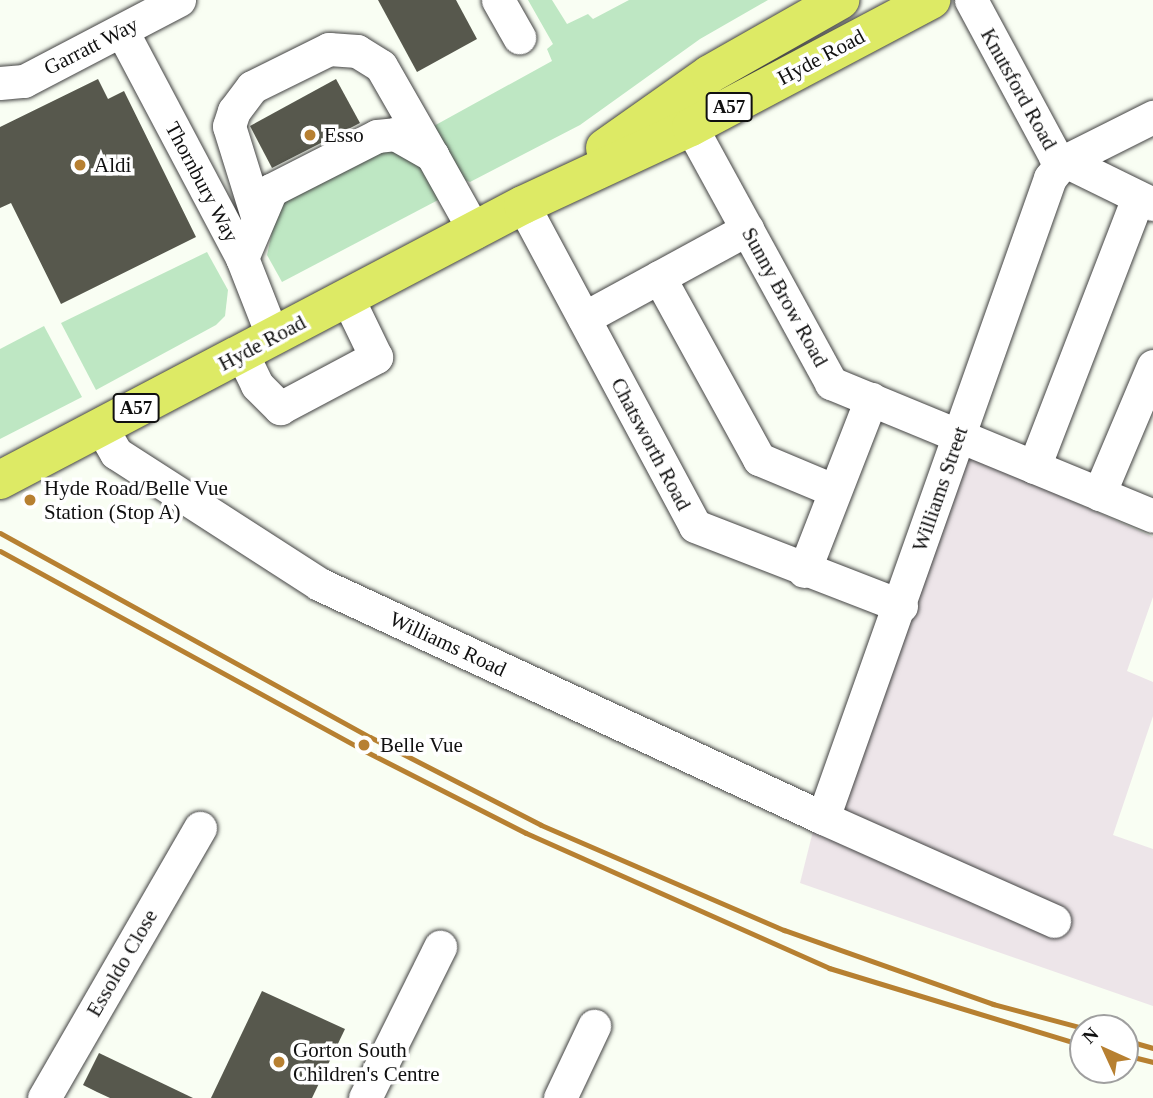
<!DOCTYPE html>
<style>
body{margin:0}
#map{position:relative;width:1153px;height:1098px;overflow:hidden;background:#f9fef3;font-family:"Times New Roman",serif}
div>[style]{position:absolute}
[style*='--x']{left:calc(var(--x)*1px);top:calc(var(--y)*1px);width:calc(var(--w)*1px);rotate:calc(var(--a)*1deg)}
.industrial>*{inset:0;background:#ede5e9}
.green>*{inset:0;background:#bee7c3}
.building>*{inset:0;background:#57584d}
.roads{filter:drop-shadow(0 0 2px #434343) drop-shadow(0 0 2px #434343)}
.minor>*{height:33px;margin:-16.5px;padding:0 16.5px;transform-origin:16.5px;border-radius:16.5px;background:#fff}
.highway>*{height:38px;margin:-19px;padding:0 19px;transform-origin:19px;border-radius:19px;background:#ddea65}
.rail>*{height:5px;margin:-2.5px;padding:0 2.5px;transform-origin:2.5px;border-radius:2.5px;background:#b78031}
.dots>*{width:19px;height:19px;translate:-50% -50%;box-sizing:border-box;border:4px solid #fff;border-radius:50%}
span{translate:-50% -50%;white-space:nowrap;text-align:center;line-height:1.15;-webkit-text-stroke:7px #fff;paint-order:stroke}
.shield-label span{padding:2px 5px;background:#fff;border:2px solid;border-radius:5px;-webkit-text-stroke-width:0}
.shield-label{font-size:19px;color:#101010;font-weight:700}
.street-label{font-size:21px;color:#101010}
.poi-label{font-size:21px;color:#101010}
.left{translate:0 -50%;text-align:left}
.north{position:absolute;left:1069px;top:1014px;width:70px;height:70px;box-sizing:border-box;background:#fff;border:2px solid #9f9f9f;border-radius:50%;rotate:315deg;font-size:19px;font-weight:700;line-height:28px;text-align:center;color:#101010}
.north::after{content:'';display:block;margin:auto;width:24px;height:32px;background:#b78031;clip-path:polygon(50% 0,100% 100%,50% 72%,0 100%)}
</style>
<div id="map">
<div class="industrial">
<i style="clip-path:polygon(964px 453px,1153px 537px,1153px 597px,1127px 671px,1153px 682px,1153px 716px,1113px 835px,1153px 849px,1153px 1006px,800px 883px,813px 831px)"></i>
</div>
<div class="green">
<i style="clip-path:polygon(528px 0,552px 0,567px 24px,588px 14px,593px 19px,629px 0,768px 0,700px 39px,580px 125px,470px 182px,465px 180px,432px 127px,552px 61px,547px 49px,553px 44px)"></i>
<i style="clip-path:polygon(389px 146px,418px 159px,440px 199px,282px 282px,267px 255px,278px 205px)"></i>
<i style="clip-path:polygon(207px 252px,228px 290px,225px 316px,216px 325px,96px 390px,61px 323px)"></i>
<i style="clip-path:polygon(44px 326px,82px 397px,0 439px,0 349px)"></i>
</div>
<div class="building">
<i style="clip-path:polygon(378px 0,456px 0,477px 39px,417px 72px)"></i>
<i style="clip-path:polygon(98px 79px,108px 99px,124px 91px,196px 237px,61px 304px,11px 203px,0 208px,0 127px)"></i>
<i style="clip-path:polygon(336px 79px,360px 123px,272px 168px,250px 126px)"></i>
<i style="clip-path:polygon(262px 991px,345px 1029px,312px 1098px,211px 1098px)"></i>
<i style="clip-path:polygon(99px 1053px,193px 1098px,110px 1098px,97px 1092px,83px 1085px)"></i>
</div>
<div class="roads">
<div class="minor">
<i style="--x:498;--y:0;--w:43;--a:60.4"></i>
<i style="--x:971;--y:0;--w:177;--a:61.7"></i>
<i style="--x:1055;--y:156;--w:109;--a:26.1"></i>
<i style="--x:122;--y:31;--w:257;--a:62.1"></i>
<i style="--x:242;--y:258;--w:85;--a:68.6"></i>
<i style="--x:0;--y:83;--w:24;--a:-5"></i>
<i style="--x:24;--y:81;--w:175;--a:-27.6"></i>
<i style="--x:691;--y:127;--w:292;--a:61.3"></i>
<i style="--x:831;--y:383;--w:348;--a:22.4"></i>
<i style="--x:523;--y:205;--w:364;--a:61.8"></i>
<i style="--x:695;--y:526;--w:221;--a:21.2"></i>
<i style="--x:257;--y:216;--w:94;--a:-107.3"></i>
<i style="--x:229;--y:126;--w:16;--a:-72"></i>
<i style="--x:234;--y:111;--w:30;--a:-53"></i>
<i style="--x:252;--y:87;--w:86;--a:-26.3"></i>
<i style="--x:329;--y:49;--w:28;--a:4"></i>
<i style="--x:357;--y:51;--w:28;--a:32"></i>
<i style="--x:381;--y:66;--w:103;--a:60.2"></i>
<i style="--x:242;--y:258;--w:74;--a:-66.9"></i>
<i style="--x:271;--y:190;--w:119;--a:-27"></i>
<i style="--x:377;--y:136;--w:18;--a:-6"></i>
<i style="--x:395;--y:134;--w:43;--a:29.6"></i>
<i style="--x:432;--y:155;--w:88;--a:60.8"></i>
<i style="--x:659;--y:277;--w:208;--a:61.2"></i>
<i style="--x:759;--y:459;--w:80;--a:22.7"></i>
<i style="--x:584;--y:318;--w:186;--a:-28.6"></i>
<i style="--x:242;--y:354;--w:34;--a:64"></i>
<i style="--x:257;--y:385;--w:33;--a:45"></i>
<i style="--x:280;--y:408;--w:109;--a:-28"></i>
<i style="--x:376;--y:357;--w:64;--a:-115.8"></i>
<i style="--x:101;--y:427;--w:30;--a:60"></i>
<i style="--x:116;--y:453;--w:242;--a:32.8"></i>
<i style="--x:319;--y:584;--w:556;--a:24.9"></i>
<i style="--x:823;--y:818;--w:253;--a:24"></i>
<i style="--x:1034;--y:467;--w:289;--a:-68.9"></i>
<i style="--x:1099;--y:494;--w:139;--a:-67.1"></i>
<i style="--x:804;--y:571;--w:185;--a:-68.7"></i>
<i style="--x:823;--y:818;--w:679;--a:-70.47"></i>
<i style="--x:1050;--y:178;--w:21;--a:-51"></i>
<i style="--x:1063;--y:162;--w:101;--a:-26.6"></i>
<i style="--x:44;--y:1098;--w:312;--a:-60"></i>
<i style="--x:365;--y:1098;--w:169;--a:-63.6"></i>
<i style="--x:560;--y:1098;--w:80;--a:-64.7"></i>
</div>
<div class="highway">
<i style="--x:605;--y:148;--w:128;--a:-35.2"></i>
<i style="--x:710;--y:74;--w:150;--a:-29.6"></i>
<i style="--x:0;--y:480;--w:591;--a:-27.74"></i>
<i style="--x:523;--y:205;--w:185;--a:-24.9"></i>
<i style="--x:691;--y:127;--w:272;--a:-27.9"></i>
</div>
</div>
<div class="rail">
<i style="--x:0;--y:533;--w:423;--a:28.9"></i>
<i style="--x:370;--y:737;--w:192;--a:27.2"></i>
<i style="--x:541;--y:825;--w:265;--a:23.4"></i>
<i style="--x:784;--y:930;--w:222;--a:19.5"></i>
<i style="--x:993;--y:1004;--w:93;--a:14.9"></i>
<i style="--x:0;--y:551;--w:412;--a:28.7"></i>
<i style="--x:361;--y:749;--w:185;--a:27"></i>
<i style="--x:526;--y:833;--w:332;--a:24"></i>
<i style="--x:829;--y:968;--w:265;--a:16.9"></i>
<i style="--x:1125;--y:1040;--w:29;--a:16"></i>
<i style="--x:1125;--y:1055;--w:29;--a:14"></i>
</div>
<div class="dots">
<i style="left:310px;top:135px;background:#b78031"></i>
<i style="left:80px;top:165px;background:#b78031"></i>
<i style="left:30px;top:500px;background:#b78031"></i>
<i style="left:364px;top:745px;background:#b78031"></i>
<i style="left:279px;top:1062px;background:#b78031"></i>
</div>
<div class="shield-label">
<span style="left:729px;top:107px">A57</span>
<span style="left:136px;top:408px">A57</span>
</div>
<div class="street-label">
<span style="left:91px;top:46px;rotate:-27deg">Garratt Way</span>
<span style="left:821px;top:57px;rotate:-28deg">Hyde Road</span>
<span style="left:1019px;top:89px;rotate:61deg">Knutsford Road</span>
<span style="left:202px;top:182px;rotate:62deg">Thornbury Way</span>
<span style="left:785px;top:297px;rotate:61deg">Sunny Brow Road</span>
<span style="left:262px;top:343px;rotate:-28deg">Hyde Road</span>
<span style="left:651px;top:444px;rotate:62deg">Chatsworth Road</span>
<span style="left:940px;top:489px;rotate:-71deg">Williams Street</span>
<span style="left:448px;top:644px;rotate:25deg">Williams Road</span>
<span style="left:122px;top:963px;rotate:-60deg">Essoldo Close</span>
</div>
<div class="poi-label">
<span class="left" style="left:324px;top:135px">Esso</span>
<span class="left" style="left:94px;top:165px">Aldi</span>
<span class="left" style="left:44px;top:500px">Hyde Road/Belle Vue<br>Station (Stop A)</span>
<span class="left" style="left:380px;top:745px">Belle Vue</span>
<span class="left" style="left:293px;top:1062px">Gorton South<br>Children's Centre</span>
</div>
<div class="north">N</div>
</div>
